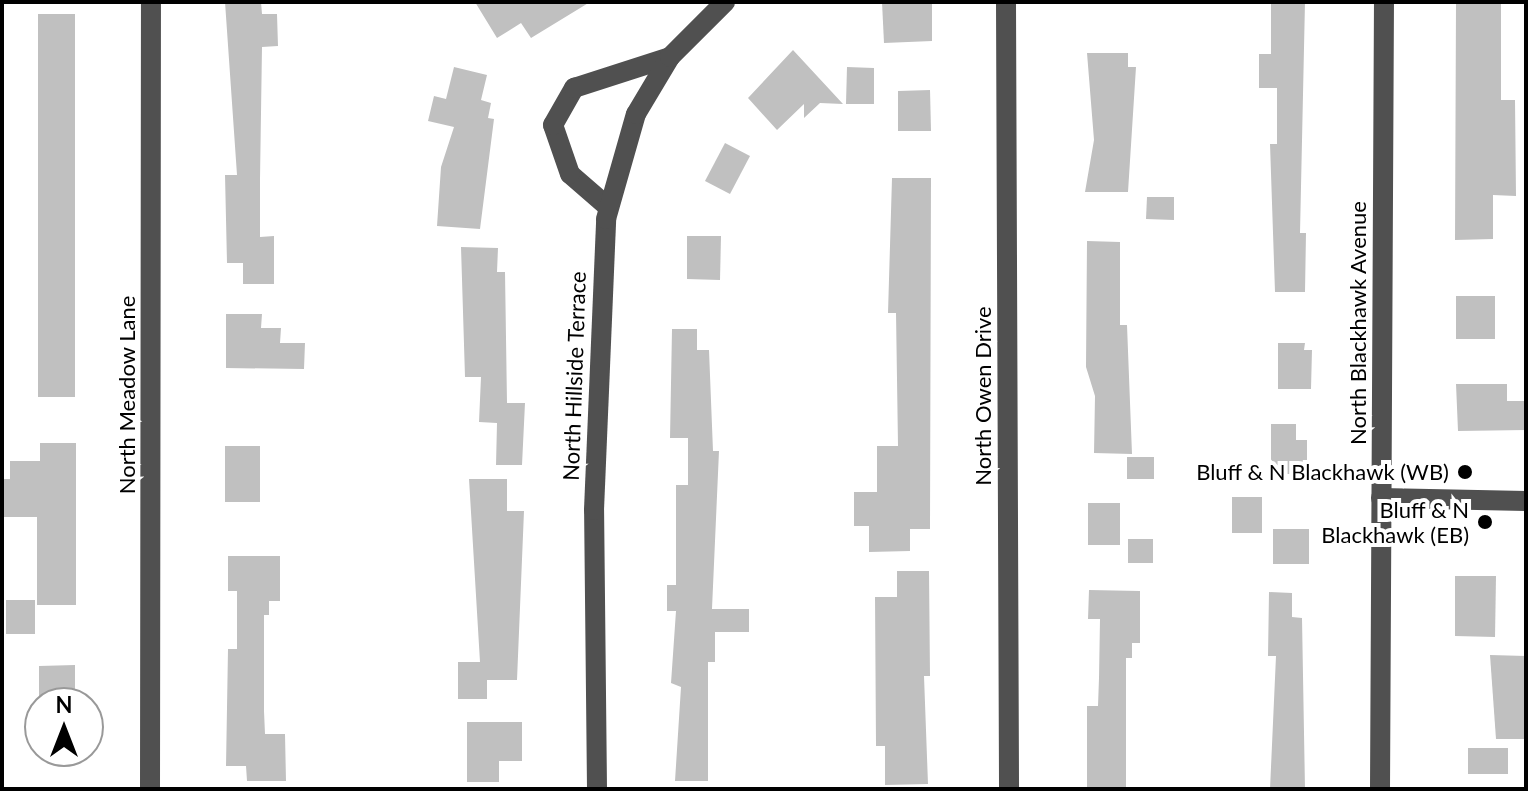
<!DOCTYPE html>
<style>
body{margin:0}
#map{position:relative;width:1528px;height:791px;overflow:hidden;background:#fff;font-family:Lato,sans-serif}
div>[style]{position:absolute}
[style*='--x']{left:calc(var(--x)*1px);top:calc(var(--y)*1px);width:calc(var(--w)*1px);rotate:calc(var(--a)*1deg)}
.building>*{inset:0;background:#c0c0c0}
.minor>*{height:20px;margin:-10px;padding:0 10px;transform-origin:10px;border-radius:10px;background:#505050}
.dots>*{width:22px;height:22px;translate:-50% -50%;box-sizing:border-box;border:4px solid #fff;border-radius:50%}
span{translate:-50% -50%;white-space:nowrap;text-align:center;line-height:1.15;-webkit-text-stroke:8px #fff;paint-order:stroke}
.street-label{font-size:22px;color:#000}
.poi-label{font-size:22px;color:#000}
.right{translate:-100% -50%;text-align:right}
.frame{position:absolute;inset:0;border:4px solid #000;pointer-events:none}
.north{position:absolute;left:24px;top:687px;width:80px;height:80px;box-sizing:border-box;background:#fff;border:2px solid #999;border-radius:50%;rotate:0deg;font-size:22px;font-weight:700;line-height:32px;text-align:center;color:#000}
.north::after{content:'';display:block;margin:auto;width:28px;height:36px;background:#000;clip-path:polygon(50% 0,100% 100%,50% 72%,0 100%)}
</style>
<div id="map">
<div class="building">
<i style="clip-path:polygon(225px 2px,261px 2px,262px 14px,277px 14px,278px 46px,262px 47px,260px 179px,260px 237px,274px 236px,274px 284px,243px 284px,243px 263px,227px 263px,225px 175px,237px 175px)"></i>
<i style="clip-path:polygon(475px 2px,590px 2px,531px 38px,521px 23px,497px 38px)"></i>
<i style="clip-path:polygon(882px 2px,932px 3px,932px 41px,884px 43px)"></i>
<i style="clip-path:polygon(1271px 2px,1305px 2px,1300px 233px,1306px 233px,1305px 292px,1275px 292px,1270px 144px,1277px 144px,1277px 88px,1259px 88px,1259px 54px,1271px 54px)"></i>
<i style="clip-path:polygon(1456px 2px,1501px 2px,1501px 100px,1515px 100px,1516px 196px,1493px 195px,1493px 239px,1455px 240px)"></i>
<i style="clip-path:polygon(38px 14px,75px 14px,75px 397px,38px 397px)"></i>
<i style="clip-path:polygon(793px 50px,843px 104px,820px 103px,804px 118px,804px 104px,777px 130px,748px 98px)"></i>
<i style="clip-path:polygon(1087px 53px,1128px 53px,1128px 67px,1136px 67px,1128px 192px,1085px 192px,1094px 140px)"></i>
<i style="clip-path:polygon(454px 67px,487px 75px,481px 100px,491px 103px,488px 118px,494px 119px,480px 229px,437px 226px,441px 167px,454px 127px,428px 121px,434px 96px,446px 99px)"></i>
<i style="clip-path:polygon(847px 67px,874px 68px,874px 104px,846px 104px)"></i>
<i style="clip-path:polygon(930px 90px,931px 131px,898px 131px,898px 91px)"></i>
<i style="clip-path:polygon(725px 143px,750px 156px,730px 194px,705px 181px)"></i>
<i style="clip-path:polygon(892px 178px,931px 178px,930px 529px,910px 529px,910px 551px,869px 552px,869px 526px,854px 526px,854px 492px,877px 492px,877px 446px,898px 446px,896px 313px,888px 313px)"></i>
<i style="clip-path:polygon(1147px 197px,1174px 197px,1174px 220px,1146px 219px)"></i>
<i style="clip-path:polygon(687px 236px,721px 236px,720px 280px,687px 279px)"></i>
<i style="clip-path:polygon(1087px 241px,1120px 242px,1120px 325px,1127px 325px,1132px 454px,1094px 453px,1095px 396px,1086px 367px)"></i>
<i style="clip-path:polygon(461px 247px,498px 248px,497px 272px,505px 272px,507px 403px,525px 403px,522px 465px,496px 465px,497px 423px,479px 422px,481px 377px,465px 377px)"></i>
<i style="clip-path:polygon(1456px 296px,1495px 296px,1495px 339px,1456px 339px)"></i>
<i style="clip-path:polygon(226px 314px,262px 314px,261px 328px,281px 328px,280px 343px,305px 343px,304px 369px,226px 368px)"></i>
<i style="clip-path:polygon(672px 329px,697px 329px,697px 350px,709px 350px,713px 451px,719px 451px,712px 609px,749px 609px,749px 632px,715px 632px,715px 662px,708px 662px,708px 781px,675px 781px,681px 687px,671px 683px,676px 611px,667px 611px,667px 585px,676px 585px,676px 485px,688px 485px,688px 438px,670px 438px)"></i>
<i style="clip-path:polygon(1278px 343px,1305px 343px,1304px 350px,1312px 350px,1311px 389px,1278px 389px)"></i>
<i style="clip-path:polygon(1456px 384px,1507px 384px,1507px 401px,1526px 401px,1526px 430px,1458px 431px)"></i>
<i style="clip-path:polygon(1271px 424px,1296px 424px,1296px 440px,1307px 440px,1307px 474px,1271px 474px)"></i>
<i style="clip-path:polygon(40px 443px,76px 443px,76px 605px,37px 605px,37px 517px,3px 517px,2px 479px,10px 479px,10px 461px,40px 461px)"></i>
<i style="clip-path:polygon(225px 446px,260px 446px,260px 502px,225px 502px)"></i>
<i style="clip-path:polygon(1127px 457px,1154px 457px,1154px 479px,1127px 479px)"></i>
<i style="clip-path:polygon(469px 479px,507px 479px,507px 511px,524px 511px,517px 680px,487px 680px,487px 699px,458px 699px,458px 662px,480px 662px)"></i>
<i style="clip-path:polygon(1232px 497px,1262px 497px,1262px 533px,1232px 533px)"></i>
<i style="clip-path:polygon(1088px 503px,1120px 503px,1120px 545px,1088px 545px)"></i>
<i style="clip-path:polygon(1273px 529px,1309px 529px,1309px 564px,1273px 564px)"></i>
<i style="clip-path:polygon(1128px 539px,1153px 539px,1153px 563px,1128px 563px)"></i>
<i style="clip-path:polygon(228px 556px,280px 556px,280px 601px,269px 601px,269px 615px,264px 615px,264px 711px,265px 734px,285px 734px,286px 781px,247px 781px,246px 766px,226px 766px,228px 649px,237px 649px,237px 591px,228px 591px)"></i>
<i style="clip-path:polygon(897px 571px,929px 571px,930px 676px,924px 676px,928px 784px,885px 785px,885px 746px,876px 746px,875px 597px,897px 597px)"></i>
<i style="clip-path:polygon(1455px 576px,1496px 576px,1495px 637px,1455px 636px)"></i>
<i style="clip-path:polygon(1089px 590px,1140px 591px,1140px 643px,1132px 643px,1132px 658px,1126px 658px,1126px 789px,1087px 789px,1087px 706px,1098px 706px,1099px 678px,1100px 619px,1088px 619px)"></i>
<i style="clip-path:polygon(1269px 592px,1292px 593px,1292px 617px,1302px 618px,1305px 789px,1270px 789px,1276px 656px,1268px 656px)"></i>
<i style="clip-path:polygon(6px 600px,35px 600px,35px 634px,6px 634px)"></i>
<i style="clip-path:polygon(1490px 655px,1526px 656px,1526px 739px,1496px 739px)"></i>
<i style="clip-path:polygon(75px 665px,75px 703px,39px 703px,39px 666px)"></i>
<i style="clip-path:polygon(467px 722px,522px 722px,522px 761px,499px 761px,499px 782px,467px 782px)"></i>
<i style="clip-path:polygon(1468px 748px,1508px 748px,1508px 774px,1468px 774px)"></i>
</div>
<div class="minor">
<i style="--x:1006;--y:2;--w:787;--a:89.78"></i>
<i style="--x:608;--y:207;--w:50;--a:-139"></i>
<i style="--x:570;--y:174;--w:52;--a:-109.1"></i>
<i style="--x:553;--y:125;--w:43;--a:-60.4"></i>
<i style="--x:574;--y:88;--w:101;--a:-17.9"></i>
<i style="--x:1381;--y:498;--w:145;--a:1.2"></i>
<i style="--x:150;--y:789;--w:787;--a:-89.93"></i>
<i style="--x:597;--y:789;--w:279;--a:-90.6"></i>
<i style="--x:594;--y:510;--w:291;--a:-87.6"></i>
<i style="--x:606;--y:219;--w:109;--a:-74.1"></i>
<i style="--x:636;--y:114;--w:66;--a:-59.2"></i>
<i style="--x:670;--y:57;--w:78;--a:-45"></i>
<i style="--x:1380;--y:789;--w:787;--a:-89.71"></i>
</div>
<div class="dots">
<i style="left:1465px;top:472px;background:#000"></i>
<i style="left:1485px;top:522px;background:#000"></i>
</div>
<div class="street-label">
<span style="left:1358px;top:323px;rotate:-90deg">North Blackhawk Avenue</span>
<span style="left:574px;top:376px;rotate:-88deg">North Hillside Terrace</span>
<span style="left:127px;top:395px;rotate:-90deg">North Meadow Lane</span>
<span style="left:983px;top:396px;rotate:-90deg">North Owen Drive</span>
</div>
<div class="poi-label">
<span class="right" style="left:1449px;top:472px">Bluff &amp; N Blackhawk (WB)</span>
<span class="right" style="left:1469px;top:522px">Bluff &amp; N<br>Blackhawk (EB)</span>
</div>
<div class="frame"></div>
<div class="north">N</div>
</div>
